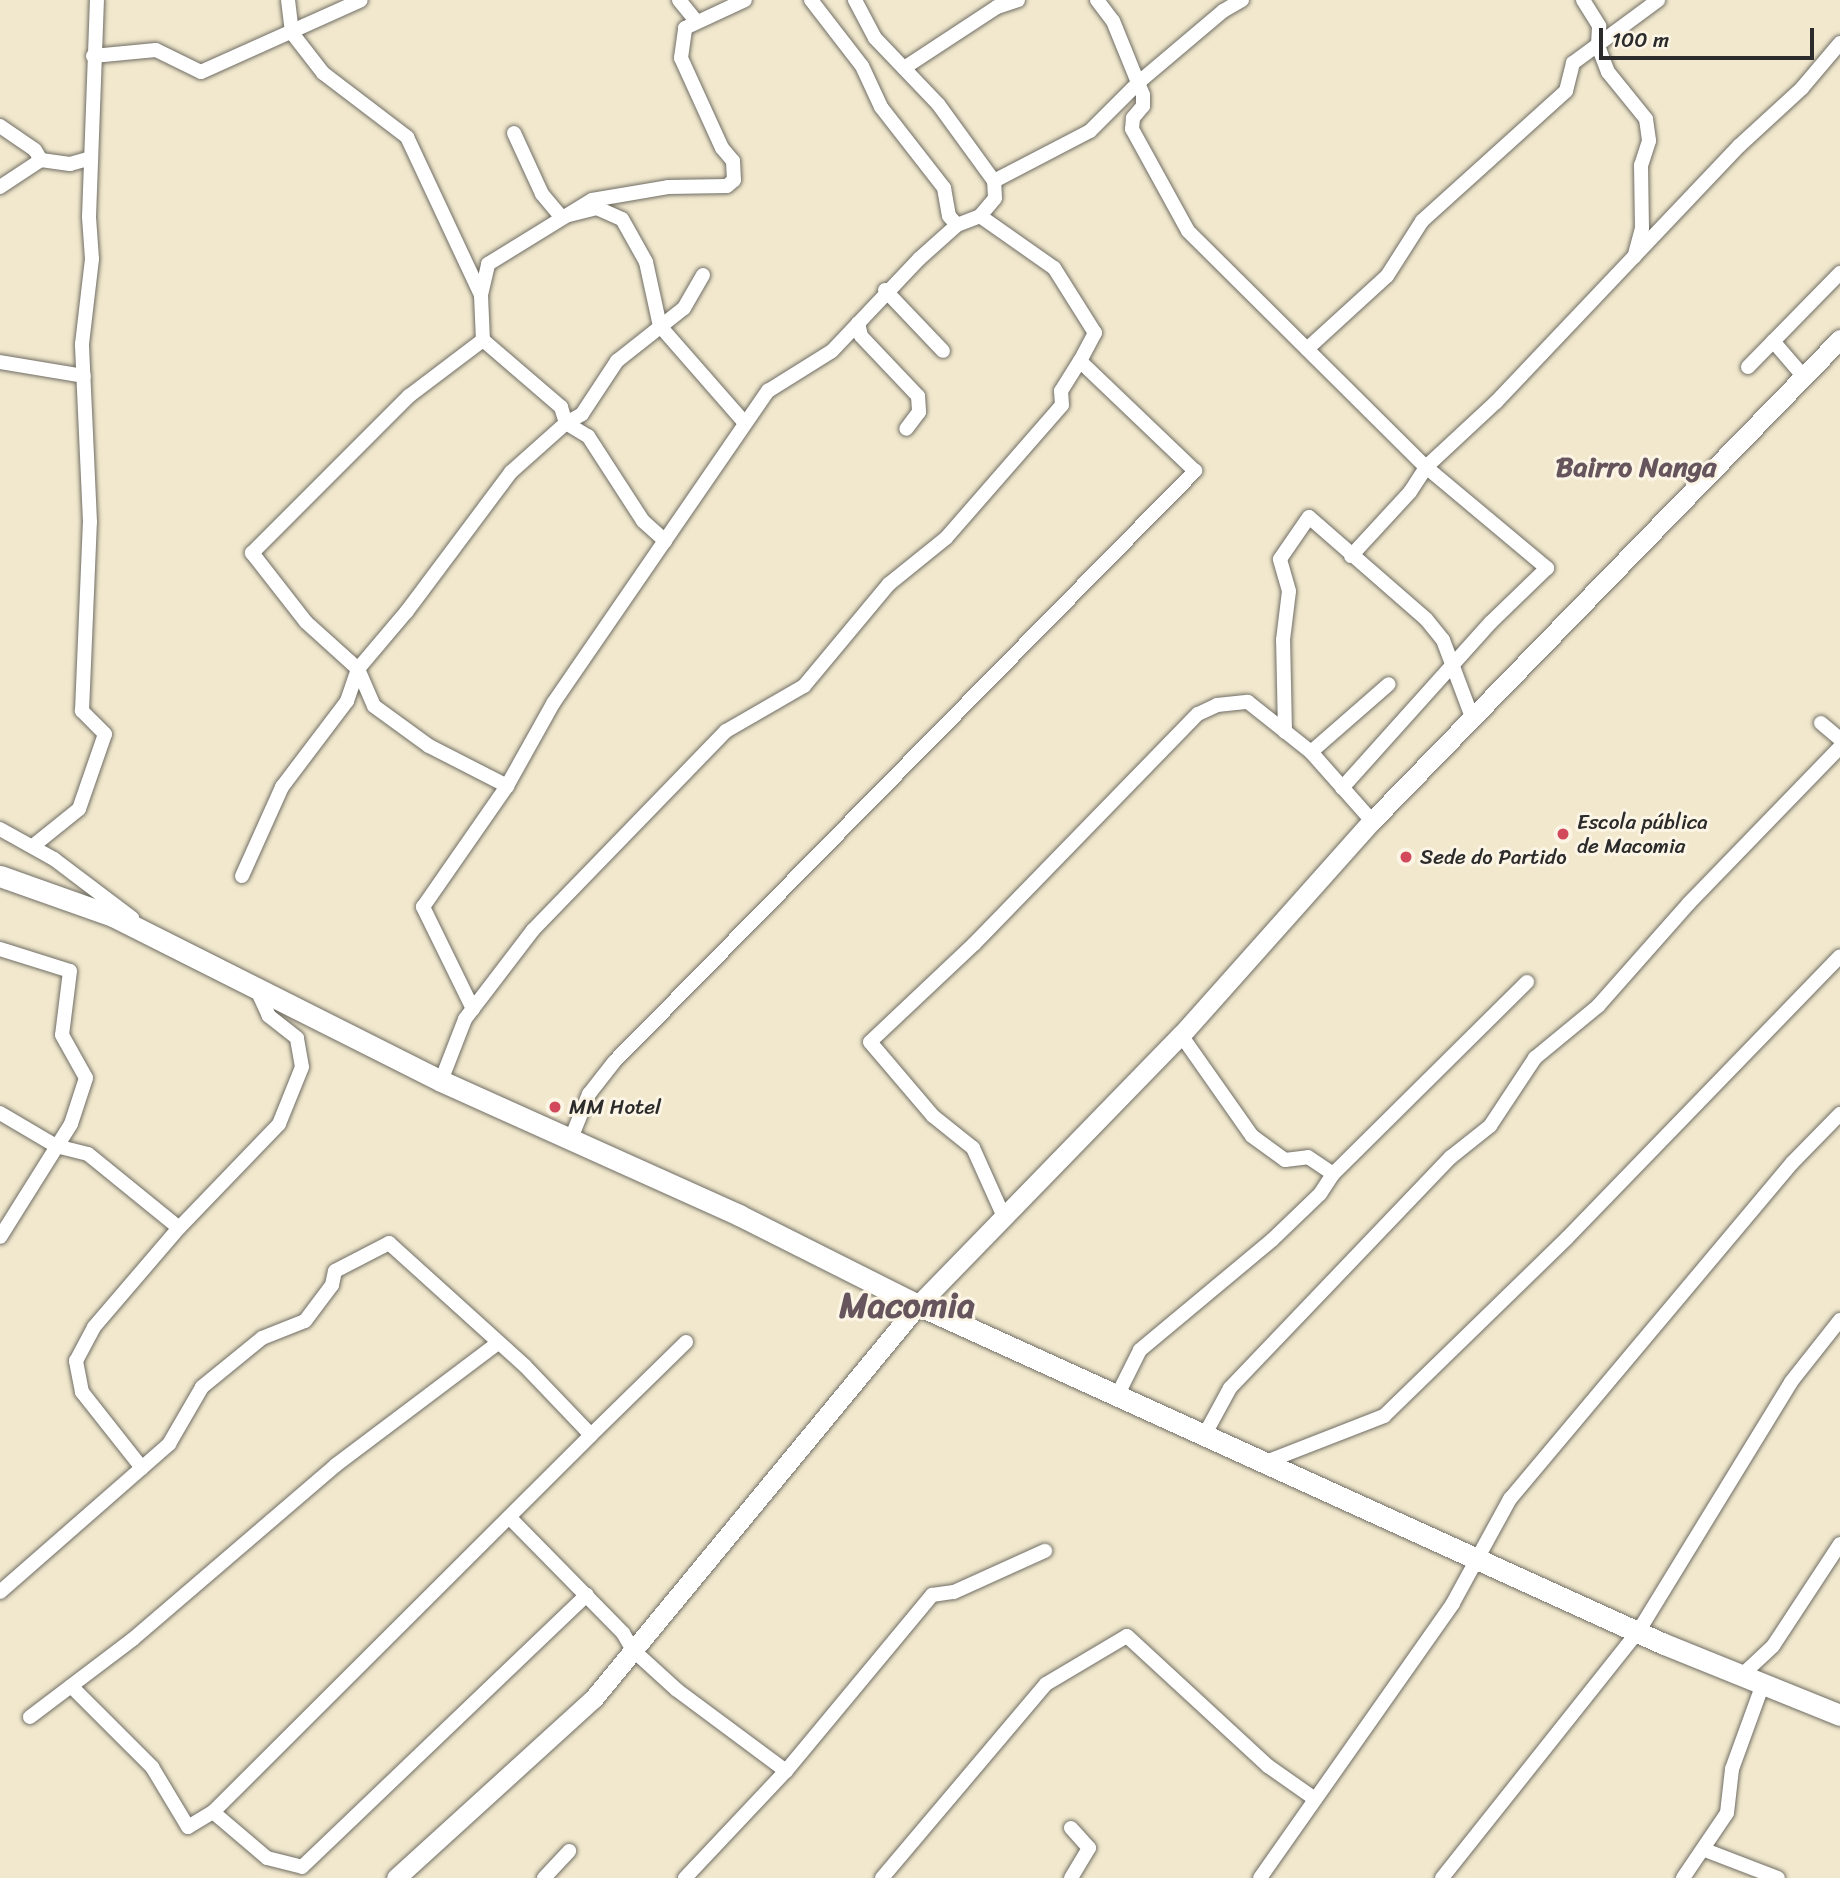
<!DOCTYPE html>
<meta charset="utf-8">
<style>
body{margin:0}
#map{position:relative;width:1840px;height:1878px;overflow:hidden;background:#f1e8cd;font-family:Sriracha,sans-serif}
div>[style]{position:absolute}
[style*='--x']{left:calc(var(--x)*1px);top:calc(var(--y)*1px);width:calc(var(--w)*1px);rotate:calc(var(--a)*1deg)}
.roads{filter:drop-shadow(0 0 2px #706d64) drop-shadow(0 0 2px #706d64)}
.minor>*{height:14px;margin:-7px;padding:0 7px;transform-origin:7px;border-radius:7px;background:#fff}
.tertiary>*{height:19px;margin:-9.5px;padding:0 9.5px;transform-origin:9.5px;border-radius:9.5px;background:#fff}
.secondary>*{height:21px;margin:-10.5px;padding:0 10.5px;transform-origin:10.5px;border-radius:10.5px;background:#fff}
.dots>*{width:19px;height:19px;translate:-50% -50%;box-sizing:border-box;border:4px solid #fcf5e5;border-radius:50%}
span{translate:-50% -50%;white-space:nowrap;text-align:center;line-height:1.15;-webkit-text-stroke:6px #fcf5e5;paint-order:stroke}
.poi-label{font-size:21px;color:#2b2b2b}
.left{translate:0 -50%;text-align:left}
.district-label{font-size:28px;color:#66555d;font-weight:700}
.town-label{font-size:35px;color:#66555d;font-weight:700}
.scale{position:absolute;left:1599px;top:28px;width:215px;height:32px;box-sizing:border-box;border:4px solid #2b2b2b;border-top:0;padding-left:9px;font-size:21px;line-height:24px;white-space:nowrap;color:#2b2b2b;-webkit-text-stroke:5px #fcf5e5;paint-order:stroke}
</style>
<div id="map">
<div class="roads">
<div class="minor">
<i style="--x:288;--y:0;--w:33;--a:83"></i>
<i style="--x:292;--y:33;--w:51;--a:52.2"></i>
<i style="--x:323;--y:73;--w:106;--a:37.3"></i>
<i style="--x:407;--y:137;--w:174;--a:64.9"></i>
<i style="--x:481;--y:295;--w:45;--a:87.5"></i>
<i style="--x:483;--y:340;--w:103;--a:40.7"></i>
<i style="--x:561;--y:407;--w:17;--a:73"></i>
<i style="--x:566;--y:423;--w:74;--a:138.3"></i>
<i style="--x:511;--y:472;--w:174;--a:126.8"></i>
<i style="--x:407;--y:611;--w:76;--a:130.2"></i>
<i style="--x:358;--y:669;--w:40;--a:66.6"></i>
<i style="--x:374;--y:706;--w:68;--a:36"></i>
<i style="--x:429;--y:746;--w:88;--a:27.1"></i>
<i style="--x:679;--y:0;--w:26;--a:51"></i>
<i style="--x:811;--y:0;--w:83;--a:52.3"></i>
<i style="--x:862;--y:66;--w:45;--a:65.1"></i>
<i style="--x:881;--y:107;--w:103;--a:52.1"></i>
<i style="--x:944;--y:188;--w:28;--a:80"></i>
<i style="--x:949;--y:216;--w:12;--a:48"></i>
<i style="--x:1097;--y:0;--w:26;--a:53"></i>
<i style="--x:1113;--y:21;--w:80;--a:67.9"></i>
<i style="--x:1143;--y:95;--w:11;--a:90"></i>
<i style="--x:1143;--y:106;--w:16;--a:130"></i>
<i style="--x:1133;--y:118;--w:11;--a:95"></i>
<i style="--x:1132;--y:129;--w:116;--a:61.2"></i>
<i style="--x:1188;--y:231;--w:335;--a:44.8"></i>
<i style="--x:1426;--y:467;--w:158;--a:39.9"></i>
<i style="--x:1547;--y:568;--w:78;--a:136"></i>
<i style="--x:1491;--y:622;--w:223;--a:131.9"></i>
<i style="--x:1583;--y:0;--w:31;--a:58"></i>
<i style="--x:1599;--y:26;--w:20;--a:93"></i>
<i style="--x:1598;--y:46;--w:28;--a:69"></i>
<i style="--x:1608;--y:72;--w:60;--a:51"></i>
<i style="--x:1646;--y:119;--w:22;--a:82"></i>
<i style="--x:1649;--y:141;--w:25;--a:108"></i>
<i style="--x:1641;--y:165;--w:63;--a:89.1"></i>
<i style="--x:1642;--y:228;--w:30;--a:105"></i>
<i style="--x:93;--y:56;--w:63;--a:-5.4"></i>
<i style="--x:156;--y:50;--w:50;--a:26.1"></i>
<i style="--x:201;--y:72;--w:175;--a:-24.2"></i>
<i style="--x:904;--y:68;--w:111;--a:-33.3"></i>
<i style="--x:997;--y:7;--w:22;--a:-18"></i>
<i style="--x:0;--y:126;--w:42;--a:34.4"></i>
<i style="--x:35;--y:150;--w:12;--a:59"></i>
<i style="--x:514;--y:133;--w:67;--a:65.3"></i>
<i style="--x:542;--y:194;--w:30;--a:50"></i>
<i style="--x:561;--y:217;--w:37;--a:-14"></i>
<i style="--x:597;--y:208;--w:27;--a:24"></i>
<i style="--x:622;--y:219;--w:49;--a:60.8"></i>
<i style="--x:646;--y:262;--w:66;--a:77.7"></i>
<i style="--x:660;--y:326;--w:128;--a:48.8"></i>
<i style="--x:994;--y:181;--w:108;--a:-27.5"></i>
<i style="--x:1090;--y:131;--w:69;--a:-45"></i>
<i style="--x:1139;--y:82;--w:110;--a:-40.2"></i>
<i style="--x:1223;--y:11;--w:22;--a:-30"></i>
<i style="--x:0;--y:187;--w:49;--a:-33.4"></i>
<i style="--x:41;--y:160;--w:29;--a:8"></i>
<i style="--x:70;--y:164;--w:22;--a:-16"></i>
<i style="--x:885;--y:290;--w:84;--a:46.4"></i>
<i style="--x:481;--y:295;--w:32;--a:-77"></i>
<i style="--x:488;--y:264;--w:122;--a:-31.6"></i>
<i style="--x:592;--y:200;--w:77;--a:-9.7"></i>
<i style="--x:668;--y:187;--w:59;--a:-1"></i>
<i style="--x:727;--y:186;--w:9;--a:-41"></i>
<i style="--x:734;--y:180;--w:19;--a:-93"></i>
<i style="--x:733;--y:161;--w:17;--a:-130"></i>
<i style="--x:722;--y:148;--w:99;--a:-114.5"></i>
<i style="--x:681;--y:58;--w:30;--a:-82"></i>
<i style="--x:685;--y:28;--w:66;--a:-25"></i>
<i style="--x:858;--y:323;--w:13;--a:77"></i>
<i style="--x:861;--y:336;--w:83;--a:46.5"></i>
<i style="--x:918;--y:396;--w:16;--a:86"></i>
<i style="--x:919;--y:412;--w:21;--a:127"></i>
<i style="--x:1773;--y:341;--w:48;--a:49.3"></i>
<i style="--x:1307;--y:349;--w:108;--a:-42.4"></i>
<i style="--x:1387;--y:276;--w:65;--a:-57.5"></i>
<i style="--x:1422;--y:221;--w:194;--a:-42.1"></i>
<i style="--x:1566;--y:91;--w:29;--a:-76"></i>
<i style="--x:1573;--y:63;--w:106;--a:-36.5"></i>
<i style="--x:0;--y:362;--w:85;--a:9.5"></i>
<i style="--x:1748;--y:367;--w:132;--a:-45.6"></i>
<i style="--x:566;--y:423;--w:18;--a:-29"></i>
<i style="--x:582;--y:414;--w:64;--a:-56.6"></i>
<i style="--x:617;--y:361;--w:85;--a:-38.3"></i>
<i style="--x:684;--y:308;--w:38;--a:-60"></i>
<i style="--x:566;--y:423;--w:26;--a:31"></i>
<i style="--x:588;--y:436;--w:101;--a:57.1"></i>
<i style="--x:643;--y:521;--w:30;--a:42"></i>
<i style="--x:1351;--y:556;--w:87;--a:-47.3"></i>
<i style="--x:1410;--y:492;--w:30;--a:-57"></i>
<i style="--x:1426;--y:467;--w:96;--a:-42.9"></i>
<i style="--x:1496;--y:402;--w:353;--a:-46.5"></i>
<i style="--x:1739;--y:146;--w:86;--a:-42.6"></i>
<i style="--x:1802;--y:88;--w:59;--a:-49.8"></i>
<i style="--x:1821;--y:723;--w:25;--a:40"></i>
<i style="--x:1285;--y:732;--w:92;--a:-91.2"></i>
<i style="--x:1283;--y:640;--w:49;--a:-83"></i>
<i style="--x:1289;--y:591;--w:33;--a:-106"></i>
<i style="--x:1280;--y:559;--w:51;--a:-55.4"></i>
<i style="--x:1309;--y:517;--w:155;--a:41.1"></i>
<i style="--x:1426;--y:619;--w:27;--a:51"></i>
<i style="--x:1443;--y:640;--w:85;--a:69.4"></i>
<i style="--x:1311;--y:752;--w:103;--a:-41.1"></i>
<i style="--x:0;--y:829;--w:62;--a:29.1"></i>
<i style="--x:54;--y:859;--w:98;--a:37.1"></i>
<i style="--x:33;--y:846;--w:59;--a:-38.8"></i>
<i style="--x:79;--y:809;--w:79;--a:-70.9"></i>
<i style="--x:105;--y:734;--w:33;--a:-135"></i>
<i style="--x:82;--y:711;--w:189;--a:-87.6"></i>
<i style="--x:90;--y:522;--w:178;--a:-92.6"></i>
<i style="--x:82;--y:344;--w:86;--a:-83.3"></i>
<i style="--x:92;--y:259;--w:42;--a:-94.1"></i>
<i style="--x:89;--y:217;--w:217;--a:-87.9"></i>
<i style="--x:242;--y:876;--w:98;--a:-65.8"></i>
<i style="--x:282;--y:787;--w:108;--a:-52.9"></i>
<i style="--x:347;--y:701;--w:34;--a:-71"></i>
<i style="--x:358;--y:669;--w:70;--a:-137.9"></i>
<i style="--x:306;--y:622;--w:88;--a:-128"></i>
<i style="--x:252;--y:553;--w:222;--a:-45"></i>
<i style="--x:409;--y:396;--w:93;--a:-37.1"></i>
<i style="--x:0;--y:949;--w:73;--a:17.4"></i>
<i style="--x:70;--y:971;--w:64;--a:97.1"></i>
<i style="--x:62;--y:1035;--w:49;--a:60.8"></i>
<i style="--x:86;--y:1078;--w:48;--a:108.1"></i>
<i style="--x:71;--y:1124;--w:133;--a:122.1"></i>
<i style="--x:473;--y:1009;--w:114;--a:-116.1"></i>
<i style="--x:423;--y:907;--w:147;--a:-55.2"></i>
<i style="--x:507;--y:786;--w:96;--a:-60.8"></i>
<i style="--x:554;--y:702;--w:378;--a:-55.5"></i>
<i style="--x:768;--y:391;--w:75;--a:-32"></i>
<i style="--x:832;--y:351;--w:127;--a:-46.6"></i>
<i style="--x:919;--y:259;--w:51;--a:-41.8"></i>
<i style="--x:957;--y:225;--w:25;--a:-21"></i>
<i style="--x:1181;--y:1035;--w:123;--a:54.9"></i>
<i style="--x:1252;--y:1136;--w:41;--a:36"></i>
<i style="--x:1285;--y:1160;--w:23;--a:-7"></i>
<i style="--x:1308;--y:1157;--w:30;--a:34"></i>
<i style="--x:441;--y:1081;--w:66;--a:-68.8"></i>
<i style="--x:465;--y:1019;--w:112;--a:-52.6"></i>
<i style="--x:533;--y:930;--w:277;--a:-45.9"></i>
<i style="--x:726;--y:731;--w:90;--a:-30"></i>
<i style="--x:804;--y:686;--w:133;--a:-50.2"></i>
<i style="--x:889;--y:584;--w:73;--a:-38.9"></i>
<i style="--x:946;--y:538;--w:176;--a:-48.9"></i>
<i style="--x:1062;--y:405;--w:14;--a:-94"></i>
<i style="--x:1061;--y:391;--w:36;--a:-58"></i>
<i style="--x:0;--y:1113;--w:65;--a:30.5"></i>
<i style="--x:56;--y:1146;--w:33;--a:14"></i>
<i style="--x:88;--y:1154;--w:117;--a:39.1"></i>
<i style="--x:179;--y:1228;--w:144;--a:-46.1"></i>
<i style="--x:279;--y:1124;--w:61;--a:-68"></i>
<i style="--x:302;--y:1067;--w:29;--a:-100"></i>
<i style="--x:297;--y:1038;--w:36;--a:-142"></i>
<i style="--x:269;--y:1016;--w:31;--a:-115"></i>
<i style="--x:570;--y:1141;--w:51;--a:-68"></i>
<i style="--x:589;--y:1094;--w:41;--a:-52"></i>
<i style="--x:614;--y:1062;--w:829;--a:-45.49"></i>
<i style="--x:1195;--y:471;--w:159;--a:-136.3"></i>
<i style="--x:1080;--y:361;--w:32;--a:-62"></i>
<i style="--x:1095;--y:333;--w:77;--a:-122.2"></i>
<i style="--x:1054;--y:268;--w:90;--a:-144.9"></i>
<i style="--x:980;--y:216;--w:23;--a:-50"></i>
<i style="--x:995;--y:198;--w:17;--a:-93"></i>
<i style="--x:994;--y:181;--w:95;--a:-126"></i>
<i style="--x:938;--y:104;--w:91;--a:-133.7"></i>
<i style="--x:875;--y:38;--w:43;--a:-117.8"></i>
<i style="--x:1004;--y:1217;--w:76;--a:-114.2"></i>
<i style="--x:973;--y:1148;--w:51;--a:-141.3"></i>
<i style="--x:933;--y:1116;--w:97;--a:-130.4"></i>
<i style="--x:870;--y:1042;--w:143;--a:-43.3"></i>
<i style="--x:974;--y:944;--w:321;--a:-45.8"></i>
<i style="--x:1198;--y:714;--w:21;--a:-25"></i>
<i style="--x:1217;--y:705;--w:31;--a:-6"></i>
<i style="--x:1248;--y:702;--w:80;--a:38.4"></i>
<i style="--x:1311;--y:752;--w:92;--a:48.5"></i>
<i style="--x:1118;--y:1394;--w:49;--a:-63.4"></i>
<i style="--x:1140;--y:1350;--w:172;--a:-39.8"></i>
<i style="--x:1272;--y:1240;--w:66;--a:-43.8"></i>
<i style="--x:1320;--y:1194;--w:24;--a:-57"></i>
<i style="--x:1333;--y:1174;--w:273;--a:-44.7"></i>
<i style="--x:1205;--y:1434;--w:52;--a:-61.5"></i>
<i style="--x:1230;--y:1388;--w:320;--a:-46.3"></i>
<i style="--x:1451;--y:1157;--w:50;--a:-38.5"></i>
<i style="--x:1490;--y:1126;--w:82;--a:-56.5"></i>
<i style="--x:1535;--y:1058;--w:82;--a:-39.5"></i>
<i style="--x:1598;--y:1006;--w:137;--a:-48.5"></i>
<i style="--x:1689;--y:903;--w:217;--a:-45.9"></i>
<i style="--x:1266;--y:1462;--w:127;--a:-21.3"></i>
<i style="--x:1384;--y:1416;--w:255;--a:-44.2"></i>
<i style="--x:1567;--y:1238;--w:392;--a:-45.9"></i>
<i style="--x:142;--y:1468;--w:97;--a:-128.3"></i>
<i style="--x:82;--y:1392;--w:32;--a:-101"></i>
<i style="--x:76;--y:1361;--w:38;--a:-62"></i>
<i style="--x:94;--y:1327;--w:130;--a:-49.4"></i>
<i style="--x:511;--y:1519;--w:160;--a:45.5"></i>
<i style="--x:623;--y:1633;--w:20;--a:60"></i>
<i style="--x:633;--y:1650;--w:59;--a:42.3"></i>
<i style="--x:677;--y:1690;--w:136;--a:36.6"></i>
<i style="--x:0;--y:1592;--w:225;--a:-41.2"></i>
<i style="--x:169;--y:1444;--w:66;--a:-59.9"></i>
<i style="--x:202;--y:1387;--w:77;--a:-39.2"></i>
<i style="--x:262;--y:1338;--w:46;--a:-21.6"></i>
<i style="--x:305;--y:1321;--w:45;--a:-53.1"></i>
<i style="--x:332;--y:1285;--w:14;--a:-78"></i>
<i style="--x:335;--y:1271;--w:61;--a:-27.4"></i>
<i style="--x:389;--y:1243;--w:183;--a:42.1"></i>
<i style="--x:525;--y:1366;--w:95;--a:46.3"></i>
<i style="--x:591;--y:1435;--w:133;--a:-44.4"></i>
<i style="--x:1742;--y:1675;--w:42;--a:-43.1"></i>
<i style="--x:1773;--y:1646;--w:122;--a:-56.7"></i>
<i style="--x:71;--y:1686;--w:115;--a:45"></i>
<i style="--x:152;--y:1767;--w:70;--a:59"></i>
<i style="--x:188;--y:1827;--w:29;--a:-31"></i>
<i style="--x:213;--y:1812;--w:534;--a:-44.92"></i>
<i style="--x:30;--y:1717;--w:129;--a:-37.1"></i>
<i style="--x:133;--y:1639;--w:267;--a:-40.6"></i>
<i style="--x:336;--y:1465;--w:203;--a:-37"></i>
<i style="--x:213;--y:1812;--w:71;--a:40.4"></i>
<i style="--x:267;--y:1858;--w:36;--a:14"></i>
<i style="--x:302;--y:1867;--w:394;--a:-43.7"></i>
<i style="--x:1705;--y:1850;--w:78;--a:21"></i>
<i style="--x:544;--y:1878;--w:37;--a:-47"></i>
<i style="--x:685;--y:1878;--w:147;--a:-46.7"></i>
<i style="--x:786;--y:1771;--w:229;--a:-50.3"></i>
<i style="--x:932;--y:1595;--w:22;--a:-8"></i>
<i style="--x:954;--y:1592;--w:100;--a:-24.3"></i>
<i style="--x:882;--y:1878;--w:254;--a:-49.8"></i>
<i style="--x:1046;--y:1684;--w:94;--a:-30.7"></i>
<i style="--x:1127;--y:1636;--w:192;--a:42.7"></i>
<i style="--x:1268;--y:1766;--w:57;--a:35.1"></i>
<i style="--x:1071;--y:1878;--w:35;--a:-59"></i>
<i style="--x:1089;--y:1848;--w:27;--a:-132"></i>
<i style="--x:1260;--y:1878;--w:336;--a:-54.9"></i>
<i style="--x:1453;--y:1603;--w:119;--a:-61.3"></i>
<i style="--x:1510;--y:1499;--w:439;--a:-50"></i>
<i style="--x:1792;--y:1163;--w:69;--a:-45.6"></i>
<i style="--x:1442;--y:1878;--w:315;--a:-51.5"></i>
<i style="--x:1638;--y:1632;--w:293;--a:-58.5"></i>
<i style="--x:1791;--y:1382;--w:79;--a:-51.7"></i>
<i style="--x:1683;--y:1878;--w:78;--a:-55.9"></i>
<i style="--x:1727;--y:1813;--w:44;--a:-83.5"></i>
<i style="--x:1732;--y:1769;--w:90;--a:-70"></i>
</div>
<div class="tertiary">
<i style="--x:396;--y:1878;--w:266;--a:-42.3"></i>
<i style="--x:593;--y:1699;--w:511;--a:-50.48"></i>
<i style="--x:918;--y:1305;--w:377;--a:-45.8"></i>
<i style="--x:1181;--y:1035;--w:287;--a:-48.3"></i>
<i style="--x:1372;--y:821;--w:672;--a:-45.84"></i>
</div>
<div class="secondary">
<i style="--x:0;--y:876;--w:120;--a:19.5"></i>
<i style="--x:113;--y:916;--w:367;--a:26.7"></i>
<i style="--x:441;--y:1081;--w:327;--a:24.2"></i>
<i style="--x:739;--y:1215;--w:200;--a:26.7"></i>
<i style="--x:918;--y:1305;--w:819;--a:24.44"></i>
<i style="--x:1664;--y:1644;--w:190;--a:22"></i>
</div>
</div>
<div class="dots">
<i style="left:1563px;top:834px;background:#d1495b"></i>
<i style="left:1406px;top:857px;background:#d1495b"></i>
<i style="left:555px;top:1107px;background:#d1495b"></i>
</div>
<div class="poi-label">
<span class="left" style="left:1577px;top:834px">Escola pública<br>de Macomia</span>
<span class="left" style="left:1420px;top:857px">Sede do Partido</span>
<span class="left" style="left:569px;top:1107px">MM Hotel</span>
</div>
<div class="district-label">
<span style="left:1636px;top:467px">Bairro Nanga</span>
</div>
<div class="town-label">
<span style="left:907px;top:1305px">Macomia</span>
</div>
<div class="scale">100 m</div>
</div>
